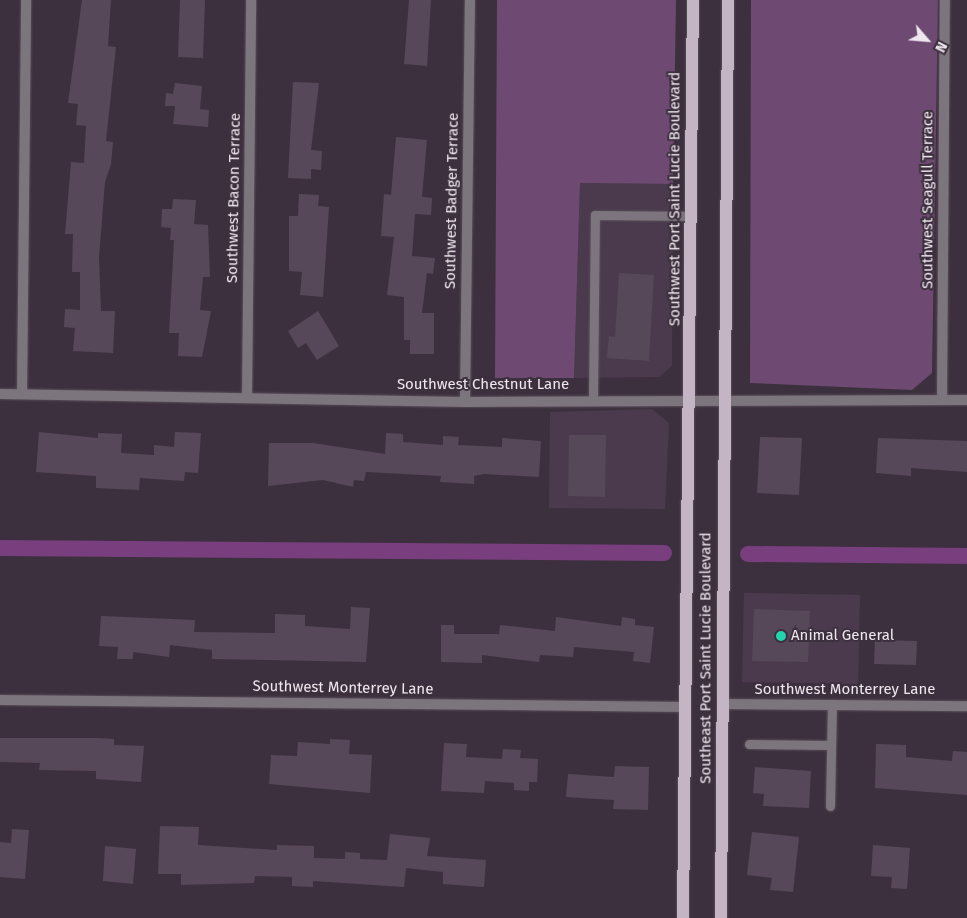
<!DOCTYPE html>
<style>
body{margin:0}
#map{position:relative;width:967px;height:918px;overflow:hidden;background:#3d303e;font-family:"Fira Sans",sans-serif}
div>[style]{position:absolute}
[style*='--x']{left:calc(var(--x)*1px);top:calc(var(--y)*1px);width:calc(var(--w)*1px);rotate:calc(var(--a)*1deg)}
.built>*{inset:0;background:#4b3a4d}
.green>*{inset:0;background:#6e4a72}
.canal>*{height:16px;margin:-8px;padding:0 8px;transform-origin:8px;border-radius:8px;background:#783e7e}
.building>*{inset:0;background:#564858}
.roads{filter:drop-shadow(0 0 1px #594d5a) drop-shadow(0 0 1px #594d5a)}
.lane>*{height:9px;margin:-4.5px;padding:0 4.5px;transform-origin:4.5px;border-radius:4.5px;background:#7c757d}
.street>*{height:10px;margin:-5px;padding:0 5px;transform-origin:5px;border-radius:5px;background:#7c757d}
.primary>*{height:12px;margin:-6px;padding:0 6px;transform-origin:6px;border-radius:6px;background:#c3b5c4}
.dots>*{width:14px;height:14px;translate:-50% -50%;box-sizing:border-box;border:2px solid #3d303e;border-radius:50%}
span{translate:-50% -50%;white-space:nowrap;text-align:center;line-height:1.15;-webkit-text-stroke:4px #3d303e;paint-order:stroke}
.street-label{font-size:15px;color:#efe7f0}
.poi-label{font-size:15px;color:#efe7f0}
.left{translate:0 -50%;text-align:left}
.north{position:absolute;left:902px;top:15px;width:50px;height:50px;-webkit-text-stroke:4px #3d303e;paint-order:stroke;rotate:117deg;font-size:14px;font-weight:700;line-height:20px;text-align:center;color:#efe7f0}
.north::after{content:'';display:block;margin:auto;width:18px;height:22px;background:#efe7f0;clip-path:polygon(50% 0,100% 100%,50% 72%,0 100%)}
</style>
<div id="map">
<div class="built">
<i style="clip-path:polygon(580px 183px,673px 184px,672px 366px,659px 377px,574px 378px)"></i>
<i style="clip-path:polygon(652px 409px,669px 423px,665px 509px,549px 508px,550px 412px)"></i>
<i style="clip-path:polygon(744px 593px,860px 595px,858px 684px,742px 682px)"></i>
</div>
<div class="green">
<i style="clip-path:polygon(497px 0,676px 0,673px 184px,580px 183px,574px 378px,495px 378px)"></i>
<i style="clip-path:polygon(751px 0,938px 0,932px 373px,912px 390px,750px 383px)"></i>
</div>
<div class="canal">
<i style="--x:0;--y:548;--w:664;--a:0.43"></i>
<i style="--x:748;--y:554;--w:219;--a:0.5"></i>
</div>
<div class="building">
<i style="clip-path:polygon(82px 0,111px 0,108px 46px,116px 47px,106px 141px,113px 142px,111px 164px,105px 182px,99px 257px,101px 311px,115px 311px,113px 353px,73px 351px,75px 328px,64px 327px,65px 309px,80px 310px,80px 272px,72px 272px,73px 234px,65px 234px,71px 162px,84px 163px,86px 126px,76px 125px,78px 104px,68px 103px)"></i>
<i style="clip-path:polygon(180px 0,205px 0,203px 58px,178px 57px)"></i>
<i style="clip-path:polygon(409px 0,431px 0,427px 66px,404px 64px)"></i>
<i style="clip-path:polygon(293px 82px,319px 83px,311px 150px,322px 151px,321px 170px,311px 169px,311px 179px,288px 178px)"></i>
<i style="clip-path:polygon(175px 83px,202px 86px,200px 109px,209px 110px,208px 127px,173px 124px,175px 106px,165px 106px,166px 93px,173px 94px)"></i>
<i style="clip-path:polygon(396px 137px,427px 140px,422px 197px,432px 198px,431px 215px,415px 214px,412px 256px,435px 258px,433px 274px,427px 273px,422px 313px,434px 313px,434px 354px,410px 354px,410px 340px,404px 340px,404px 297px,387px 295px,394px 237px,381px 236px,384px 194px,391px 195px)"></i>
<i style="clip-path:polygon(299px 194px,319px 195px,318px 206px,329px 207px,323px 297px,300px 295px,302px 272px,289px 271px,289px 216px,298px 216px)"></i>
<i style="clip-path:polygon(173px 199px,196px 200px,194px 224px,208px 225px,210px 277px,203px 277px,200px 310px,211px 311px,202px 357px,178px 356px,179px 333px,169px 333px,174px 240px,170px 240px,171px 228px,161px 227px,162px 209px,172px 209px)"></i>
<i style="clip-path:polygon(619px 273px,654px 275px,649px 361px,607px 358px,609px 336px,615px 337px)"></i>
<i style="clip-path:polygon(318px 311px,339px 346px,317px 360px,306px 343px,298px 348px,288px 331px)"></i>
<i style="clip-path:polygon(39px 432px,98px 438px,98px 433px,122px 434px,121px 453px,154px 455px,154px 445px,174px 447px,175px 432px,201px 433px,198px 473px,185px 472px,184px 481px,140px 478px,139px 490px,96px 488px,96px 476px,36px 472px)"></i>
<i style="clip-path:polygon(386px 433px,403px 434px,403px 442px,443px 445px,443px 436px,459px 437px,458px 445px,502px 447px,502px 438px,541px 441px,539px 477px,484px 474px,474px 476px,474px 484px,440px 482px,441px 476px,366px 472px,364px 481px,354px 480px,353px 487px,323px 480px,268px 486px,269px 443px,313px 443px,385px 454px)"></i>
<i style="clip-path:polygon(569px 435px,606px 435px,605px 497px,568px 496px)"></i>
<i style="clip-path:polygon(760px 437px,802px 438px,799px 495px,757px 493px)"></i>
<i style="clip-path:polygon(878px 438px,967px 441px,967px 472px,911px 468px,911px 476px,876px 473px)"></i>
<i style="clip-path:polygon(351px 607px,370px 608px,366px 662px,212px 659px,212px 650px,170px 645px,169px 657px,133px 652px,133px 659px,117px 659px,118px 647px,99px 646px,101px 616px,195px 620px,194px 632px,275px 633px,275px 614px,305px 615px,305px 626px,350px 629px)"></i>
<i style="clip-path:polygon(754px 609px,810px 611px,808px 662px,752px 661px)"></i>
<i style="clip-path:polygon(556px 617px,621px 626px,622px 617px,635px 619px,635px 625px,654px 627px,650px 663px,633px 661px,634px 652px,574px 647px,573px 657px,540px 655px,539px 662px,482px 655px,482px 663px,441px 662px,441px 625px,454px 625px,454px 634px,499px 634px,500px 625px,555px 631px)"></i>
<i style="clip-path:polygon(875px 640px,917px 641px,916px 665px,874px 664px)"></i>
<i style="clip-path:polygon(0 738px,98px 738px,114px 739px,114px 745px,144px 746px,141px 782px,96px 779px,96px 771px,39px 770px,40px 763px,0 762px)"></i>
<i style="clip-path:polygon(330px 739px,350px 740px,349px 754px,372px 755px,370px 793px,269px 784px,271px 755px,297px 756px,298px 742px,330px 744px)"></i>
<i style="clip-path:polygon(444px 743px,467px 744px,466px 757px,502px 759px,503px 749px,521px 750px,520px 758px,538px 759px,537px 782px,529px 782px,529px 791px,514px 790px,514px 783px,485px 781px,484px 793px,441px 791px)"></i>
<i style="clip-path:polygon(876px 744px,906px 745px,906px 757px,952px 761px,953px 751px,967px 752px,967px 795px,875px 788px)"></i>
<i style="clip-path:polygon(615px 766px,649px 767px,648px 810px,613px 809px,614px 800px,566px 797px,568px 774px,614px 777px)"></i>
<i style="clip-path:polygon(755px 767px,811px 771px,809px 808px,763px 806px,764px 794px,753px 793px)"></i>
<i style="clip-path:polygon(160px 826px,199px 827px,198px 845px,277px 850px,277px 845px,314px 846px,314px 858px,345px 859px,345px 852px,360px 853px,360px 859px,387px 860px,390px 834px,430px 838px,427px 856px,486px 860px,484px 887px,443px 884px,443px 872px,406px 868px,404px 887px,313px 881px,313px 887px,292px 886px,292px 877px,255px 876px,254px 883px,181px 885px,181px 874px,158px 874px)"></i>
<i style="clip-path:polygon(12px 829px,29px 830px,25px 879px,0 877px,0 842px,11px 843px)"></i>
<i style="clip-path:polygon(752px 832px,799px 837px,793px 892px,770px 890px,772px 878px,747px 875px)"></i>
<i style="clip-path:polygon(873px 845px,910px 848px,907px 889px,891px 888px,892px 877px,871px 876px)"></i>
<i style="clip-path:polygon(105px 846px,136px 849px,133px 884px,103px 881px)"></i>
</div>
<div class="roads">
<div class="lane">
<i style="--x:593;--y:400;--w:185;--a:-89.4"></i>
<i style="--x:595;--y:215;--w:96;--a:0.6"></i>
<i style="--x:749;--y:744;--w:82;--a:0.7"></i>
<i style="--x:830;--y:806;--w:101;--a:-88.9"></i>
</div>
<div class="street">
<i style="--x:0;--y:394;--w:465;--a:1"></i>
<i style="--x:465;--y:402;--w:502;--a:-0.23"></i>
<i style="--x:22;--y:394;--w:394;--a:-89.4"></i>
<i style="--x:247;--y:397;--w:397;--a:-89.4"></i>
<i style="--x:942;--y:400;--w:400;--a:-89.6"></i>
<i style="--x:465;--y:402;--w:402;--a:-89.3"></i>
<i style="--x:0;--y:700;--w:686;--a:0.58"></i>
<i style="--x:722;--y:704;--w:245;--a:0.5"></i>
</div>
<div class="primary">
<i style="--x:683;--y:918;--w:918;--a:-89.38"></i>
<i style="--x:721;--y:918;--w:918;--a:-89.56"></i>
</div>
</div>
<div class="dots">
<i style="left:781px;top:636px;background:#22d5af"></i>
</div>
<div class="street-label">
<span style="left:234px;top:198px;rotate:-89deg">Southwest Bacon Terrace</span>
<span style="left:675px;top:199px;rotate:-90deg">Southwest Port Saint Lucie Boulevard</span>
<span style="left:928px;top:200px;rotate:-90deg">Southwest Seagull Terrace</span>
<span style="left:452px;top:201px;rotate:-89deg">Southwest Badger Terrace</span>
<span style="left:483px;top:385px">Southwest Chestnut Lane</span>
<span style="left:706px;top:658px;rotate:-90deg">Southeast Port Saint Lucie Boulevard</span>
<span style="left:343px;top:688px;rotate:1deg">Southwest Monterrey Lane</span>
<span style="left:845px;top:690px">Southwest Monterrey Lane</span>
</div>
<div class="poi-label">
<span class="left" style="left:791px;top:636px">Animal General</span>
</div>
<div class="north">N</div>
</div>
